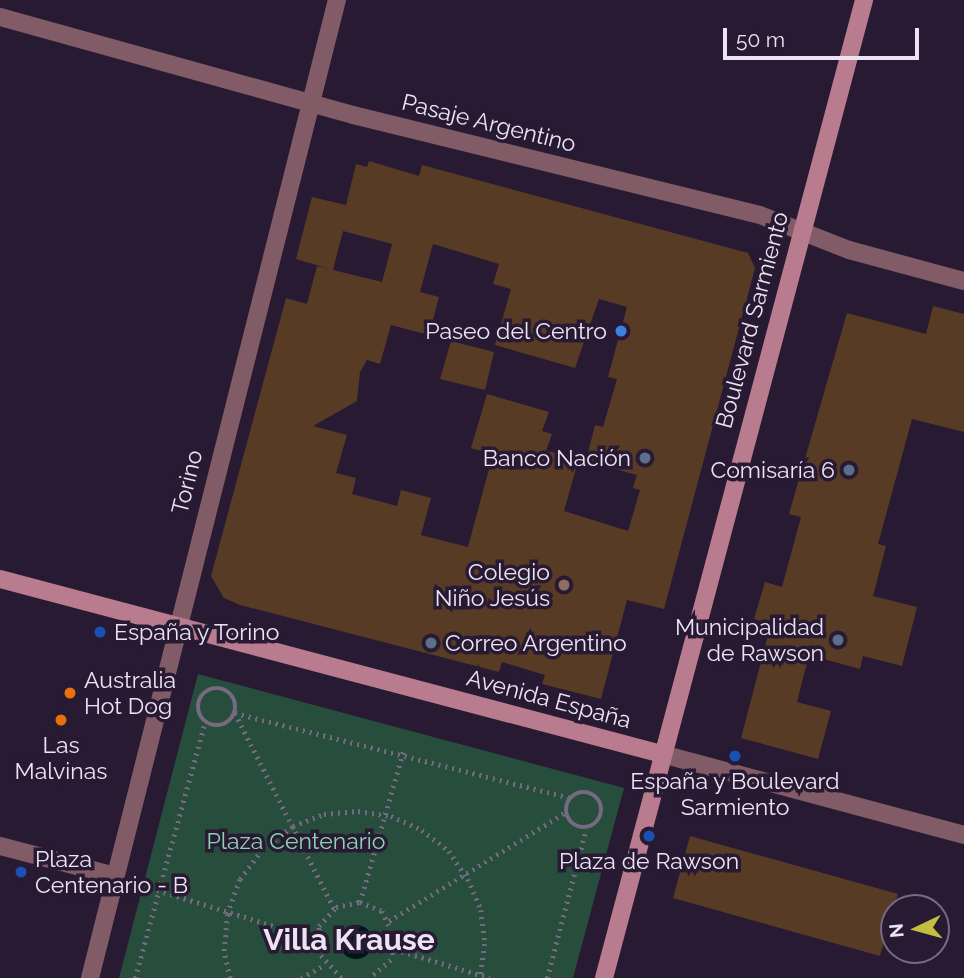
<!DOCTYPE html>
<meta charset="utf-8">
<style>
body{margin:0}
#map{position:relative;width:964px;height:978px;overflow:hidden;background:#281a32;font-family:Raleway,sans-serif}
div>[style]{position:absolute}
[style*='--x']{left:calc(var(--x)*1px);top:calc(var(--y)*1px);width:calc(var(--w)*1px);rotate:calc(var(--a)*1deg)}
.green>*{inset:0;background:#274d3d}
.water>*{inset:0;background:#001618}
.round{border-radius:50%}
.building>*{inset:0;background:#583b24}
.path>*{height:4.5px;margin-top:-2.25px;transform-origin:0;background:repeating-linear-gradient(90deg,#756a7f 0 2px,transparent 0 7px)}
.path>.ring{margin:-2.25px;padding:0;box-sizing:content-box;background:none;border:4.5px solid #756a7f;border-radius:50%}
.street>*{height:18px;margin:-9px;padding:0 9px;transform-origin:9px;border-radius:9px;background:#815b66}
.secondary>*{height:18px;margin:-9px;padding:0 9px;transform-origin:9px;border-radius:9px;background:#b87c8e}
.dots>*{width:19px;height:19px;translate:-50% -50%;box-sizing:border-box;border:4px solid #281a32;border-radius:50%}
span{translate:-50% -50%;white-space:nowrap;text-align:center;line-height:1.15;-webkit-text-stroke:7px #281a32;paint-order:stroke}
.street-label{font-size:23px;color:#ece4f4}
.poi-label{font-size:23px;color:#ece4f4}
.right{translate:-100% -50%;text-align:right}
.left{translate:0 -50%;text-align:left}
.park-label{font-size:23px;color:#8cd2b3}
.district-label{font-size:30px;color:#ece4f4;font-weight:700}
.north{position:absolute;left:880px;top:894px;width:70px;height:70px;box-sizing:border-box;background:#281a32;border:2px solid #766b80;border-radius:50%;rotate:265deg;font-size:19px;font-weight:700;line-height:28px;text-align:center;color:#ece4f4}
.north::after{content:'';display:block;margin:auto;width:24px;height:32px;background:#c1be40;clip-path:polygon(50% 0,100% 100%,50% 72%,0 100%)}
.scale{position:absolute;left:723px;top:28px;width:196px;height:32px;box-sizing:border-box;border:4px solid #ece4f4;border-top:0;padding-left:9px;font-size:21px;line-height:24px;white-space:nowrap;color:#ece4f4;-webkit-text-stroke:5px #281a32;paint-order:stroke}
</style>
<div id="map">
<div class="green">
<i style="clip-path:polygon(198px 674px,624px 788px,573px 978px,119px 978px)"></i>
</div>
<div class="water">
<i class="round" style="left:339px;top:925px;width:34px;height:34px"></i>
</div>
<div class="building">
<i style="clip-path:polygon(evenodd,369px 161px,419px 176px,422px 165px,748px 253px,755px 268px,664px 609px,627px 600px,601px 699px,542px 684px,545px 675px,502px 662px,499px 672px,240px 605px,224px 598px,211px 576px,286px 298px,307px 304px,317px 266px,382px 282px,392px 244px,343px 231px,333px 270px,296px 259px,312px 197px,346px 205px,356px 164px,367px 167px,369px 161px,433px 244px,499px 264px,493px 284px,511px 289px,495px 345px,575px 368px,599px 299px,627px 307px,608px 377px,617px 379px,603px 427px,595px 425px,586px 461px,637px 475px,633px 488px,640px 490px,628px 531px,564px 511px,579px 458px,546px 451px,552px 434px,542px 431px,549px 412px,487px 394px,471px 448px,493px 454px,468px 547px,421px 535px,431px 498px,401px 490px,397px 506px,352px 494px,356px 478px,336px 473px,347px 435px,313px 426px,357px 401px,360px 372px,367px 360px,380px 364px,391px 325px,429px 335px,439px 297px,420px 292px,433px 244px)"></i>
<i style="clip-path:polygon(933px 306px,964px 314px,964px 432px,912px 419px,878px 544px,886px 546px,873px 596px,917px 607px,902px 666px,863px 656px,860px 669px,809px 655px,797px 702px,831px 711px,818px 759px,741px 738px,771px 624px,754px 619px,765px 582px,782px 587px,801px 517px,789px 514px,847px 313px,926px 334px)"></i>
<i style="clip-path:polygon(451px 341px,494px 352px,485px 390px,440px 379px)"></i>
<i style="clip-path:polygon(690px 836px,898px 894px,880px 956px,673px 898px)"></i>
</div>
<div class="path">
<i class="ring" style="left:198px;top:688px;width:33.5px;height:33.5px"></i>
<i style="--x:235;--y:713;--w:347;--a:14.2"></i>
<i style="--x:235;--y:713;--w:219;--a:63.1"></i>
<i class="ring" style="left:566px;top:792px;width:31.5px;height:31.5px"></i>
<i style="--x:157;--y:890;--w:166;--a:17.1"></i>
<i style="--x:360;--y:902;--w:156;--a:-74"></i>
<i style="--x:389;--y:921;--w:208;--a:-31.6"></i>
<i style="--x:395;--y:949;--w:99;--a:17"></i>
<i style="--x:135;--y:978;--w:265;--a:-74.7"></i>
<i style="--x:230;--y:978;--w:28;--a:-103"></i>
<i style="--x:224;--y:951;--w:37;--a:-85"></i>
<i style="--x:227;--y:914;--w:37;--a:-70"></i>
<i style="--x:240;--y:879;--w:38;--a:-53"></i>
<i style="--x:263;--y:849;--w:38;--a:-37"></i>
<i style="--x:293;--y:826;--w:33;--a:-21"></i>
<i style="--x:324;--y:814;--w:34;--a:-5"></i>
<i style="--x:358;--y:811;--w:33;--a:9"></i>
<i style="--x:391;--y:816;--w:34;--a:24"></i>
<i style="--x:422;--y:830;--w:34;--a:38"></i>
<i style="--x:449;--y:851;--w:34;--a:56"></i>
<i style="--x:468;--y:879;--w:34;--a:67"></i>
<i style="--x:481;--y:910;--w:34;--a:83"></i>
<i style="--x:485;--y:944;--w:34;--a:98"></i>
<i style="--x:301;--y:978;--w:26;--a:-29"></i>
<i style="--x:341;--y:978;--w:36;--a:-132"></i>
<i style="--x:317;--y:951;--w:25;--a:-85"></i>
<i style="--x:319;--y:926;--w:25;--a:-48"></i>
<i style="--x:336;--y:907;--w:25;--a:-12"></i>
<i style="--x:360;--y:902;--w:24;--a:22"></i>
<i style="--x:382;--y:911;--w:31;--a:65"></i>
<i style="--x:395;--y:939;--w:21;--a:101"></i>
<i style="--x:391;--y:960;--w:28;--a:139"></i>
<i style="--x:547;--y:978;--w:154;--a:-75.3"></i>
</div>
<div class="street">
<i style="--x:0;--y:17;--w:366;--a:15.5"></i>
<i style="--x:353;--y:115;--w:419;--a:13.8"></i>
<i style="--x:760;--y:215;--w:96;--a:21.5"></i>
<i style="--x:849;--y:250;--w:119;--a:15.1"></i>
<i style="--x:662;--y:754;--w:313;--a:15"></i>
<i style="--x:0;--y:846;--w:119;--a:14.6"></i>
<i style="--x:90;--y:978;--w:1009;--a:-75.83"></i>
</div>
<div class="secondary">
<i style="--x:0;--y:579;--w:685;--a:14.81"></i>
<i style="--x:604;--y:978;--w:1012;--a:-75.11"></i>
</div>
<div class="dots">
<i style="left:621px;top:331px;background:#3f7fe0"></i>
<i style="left:645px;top:458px;background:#5c6f8a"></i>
<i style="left:849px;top:470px;background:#5c6f8a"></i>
<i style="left:564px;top:585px;background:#8d6e63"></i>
<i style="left:100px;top:632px;background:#1a4fb4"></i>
<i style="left:838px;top:640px;background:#5c6f8a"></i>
<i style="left:431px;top:643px;background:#5c6f8a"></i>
<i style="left:70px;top:693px;background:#e8710a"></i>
<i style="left:61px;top:720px;background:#e8710a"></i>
<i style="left:735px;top:756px;background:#1a4fb4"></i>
<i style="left:649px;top:836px;background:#1a4fb4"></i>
<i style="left:21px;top:872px;background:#1a4fb4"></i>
</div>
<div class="street-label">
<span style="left:489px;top:123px;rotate:14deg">Pasaje Argentino</span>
<span style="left:752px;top:320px;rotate:-75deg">Boulevard Sarmiento</span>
<span style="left:187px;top:482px;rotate:-76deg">Torino</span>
<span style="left:549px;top:699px;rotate:15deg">Avenida España</span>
</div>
<div class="poi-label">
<span class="right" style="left:607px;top:331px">Paseo del Centro</span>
<span class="right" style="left:631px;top:458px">Banco Nación</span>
<span class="right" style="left:835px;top:470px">Comisaría 6</span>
<span class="right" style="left:550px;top:585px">Colegio<br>Niño Jesús</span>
<span class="right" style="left:824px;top:640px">Municipalidad<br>de Rawson</span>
<span class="left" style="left:114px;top:632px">España y Torino</span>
<span class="left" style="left:445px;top:643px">Correo Argentino</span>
<span class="left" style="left:84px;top:693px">Australia<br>Hot Dog</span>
<span style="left:61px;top:758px">Las<br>Malvinas</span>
<span style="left:735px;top:794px">España y Boulevard<br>Sarmiento</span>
<span class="left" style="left:35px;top:872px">Plaza<br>Centenario - B</span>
<span style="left:649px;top:861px">Plaza de Rawson</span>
</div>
<div class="park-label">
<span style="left:296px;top:841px">Plaza Centenario</span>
</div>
<div class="district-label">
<span style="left:349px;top:940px">Villa Krause</span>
</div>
<div class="north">N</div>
<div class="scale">50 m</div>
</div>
